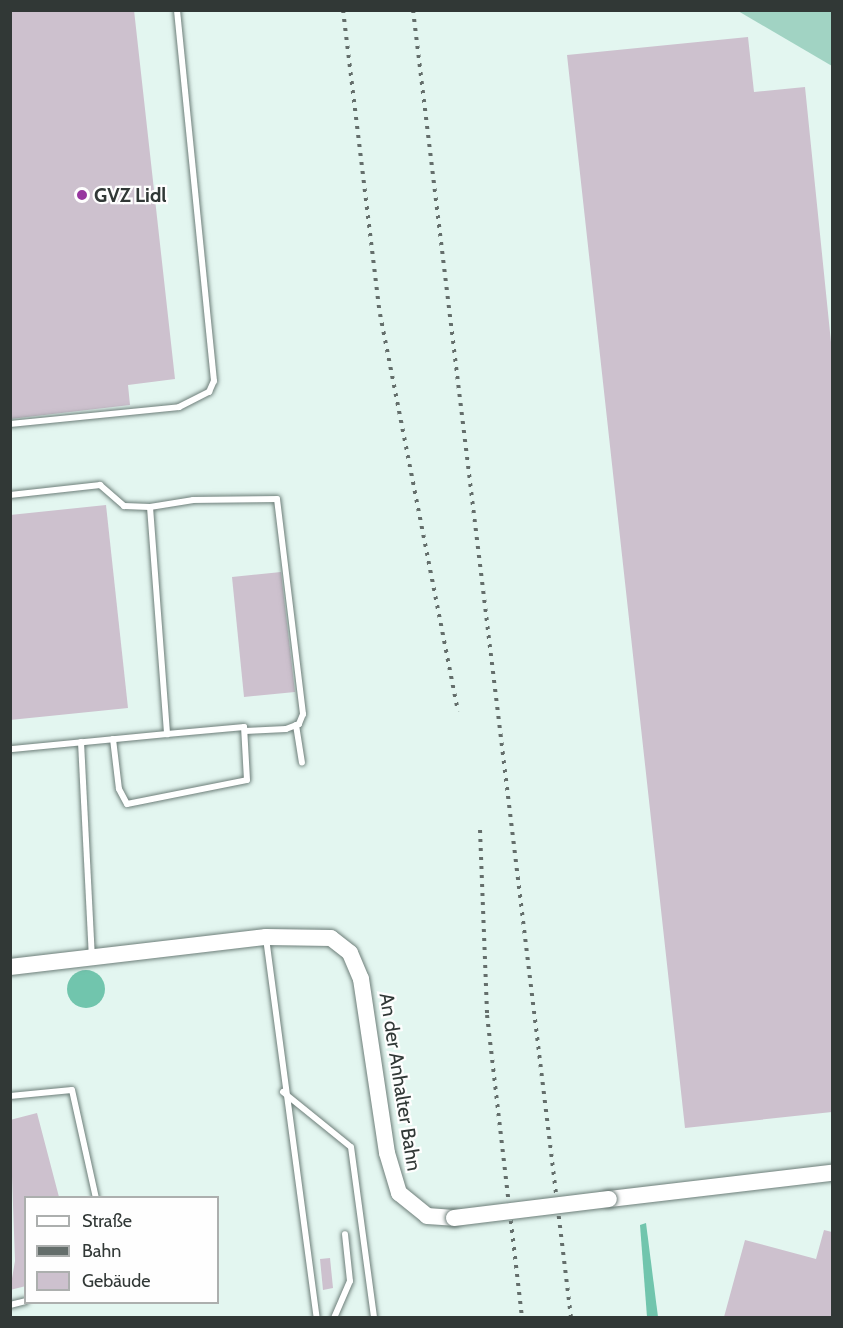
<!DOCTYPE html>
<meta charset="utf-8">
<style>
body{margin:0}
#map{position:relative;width:843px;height:1328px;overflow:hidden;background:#e3f6f0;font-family:Cabin,sans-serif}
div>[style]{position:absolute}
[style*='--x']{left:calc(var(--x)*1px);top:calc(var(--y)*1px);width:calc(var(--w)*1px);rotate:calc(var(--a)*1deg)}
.green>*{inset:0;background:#a1d3c3}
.water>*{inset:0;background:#71c5ad}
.round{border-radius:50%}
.building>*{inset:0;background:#cdc1ce}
.roads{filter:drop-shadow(0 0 2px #6d7e79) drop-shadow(0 0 2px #6d7e79)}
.service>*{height:6px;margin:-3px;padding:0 3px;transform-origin:3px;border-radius:3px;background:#fff}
.tertiary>*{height:16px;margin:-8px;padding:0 8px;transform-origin:8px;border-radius:8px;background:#fff}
.rail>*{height:4px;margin-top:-2px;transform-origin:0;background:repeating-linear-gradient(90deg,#646e6b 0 3px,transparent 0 9px)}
.bridges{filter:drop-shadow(0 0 2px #6d7e79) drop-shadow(0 0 2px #6d7e79)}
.tertiary-bridge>*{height:16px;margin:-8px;padding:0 8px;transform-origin:8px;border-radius:8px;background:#fff}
.dots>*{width:16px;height:16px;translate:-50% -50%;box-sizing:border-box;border:3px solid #fefefe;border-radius:50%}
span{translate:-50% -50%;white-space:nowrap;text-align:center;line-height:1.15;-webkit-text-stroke:4.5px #fefefe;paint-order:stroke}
.poi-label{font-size:20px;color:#313836;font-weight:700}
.left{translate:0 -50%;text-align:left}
.street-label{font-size:20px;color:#313836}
.frame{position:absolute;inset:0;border:12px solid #313836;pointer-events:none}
.legend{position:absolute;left:24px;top:1196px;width:195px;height:108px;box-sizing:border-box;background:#fefefe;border:2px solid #acafae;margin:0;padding:8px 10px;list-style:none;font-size:18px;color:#313836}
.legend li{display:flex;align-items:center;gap:12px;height:30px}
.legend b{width:30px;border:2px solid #acafae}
</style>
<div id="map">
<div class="green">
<i style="clip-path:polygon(738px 11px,832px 11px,832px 66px)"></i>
</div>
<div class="water">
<i class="round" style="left:67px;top:970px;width:38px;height:38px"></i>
<i style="clip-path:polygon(646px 1223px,658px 1317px,647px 1317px,640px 1225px)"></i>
</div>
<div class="building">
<i style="clip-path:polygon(10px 10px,134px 10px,175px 379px,128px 385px,130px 405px,10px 419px)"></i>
<i style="clip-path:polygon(748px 37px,754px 92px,805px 87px,832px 352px,832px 1112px,685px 1128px,567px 55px)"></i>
<i style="clip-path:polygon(106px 505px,128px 708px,10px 720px,10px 515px)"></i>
<i style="clip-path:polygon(281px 572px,295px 692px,244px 697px,232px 577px)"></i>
<i style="clip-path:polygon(37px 1113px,59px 1197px,26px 1197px,26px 1286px,10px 1290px,15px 1261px,10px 1120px)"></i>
<i style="clip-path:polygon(824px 1230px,832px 1232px,832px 1317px,724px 1317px,745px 1240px,816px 1259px)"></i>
<i style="clip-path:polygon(330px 1258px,333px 1288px,323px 1290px,320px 1259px)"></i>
</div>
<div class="roads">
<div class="service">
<i style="--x:10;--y:424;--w:170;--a:-5.7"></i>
<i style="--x:179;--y:407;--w:34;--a:-27"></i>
<i style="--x:209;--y:392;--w:12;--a:-66"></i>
<i style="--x:214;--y:381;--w:373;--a:-95.7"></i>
<i style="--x:10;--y:495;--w:91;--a:-6.3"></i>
<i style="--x:100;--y:485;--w:32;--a:41"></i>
<i style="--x:124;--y:506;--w:26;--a:2"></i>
<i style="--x:150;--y:507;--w:228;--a:85.7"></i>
<i style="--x:167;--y:734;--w:158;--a:174.5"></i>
<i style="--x:150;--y:507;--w:44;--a:-9.2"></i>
<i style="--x:193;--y:500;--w:84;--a:-0.7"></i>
<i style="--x:277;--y:499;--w:217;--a:83.1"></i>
<i style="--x:303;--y:714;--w:11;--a:112"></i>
<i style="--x:299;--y:724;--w:14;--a:159"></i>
<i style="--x:286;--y:729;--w:41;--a:177.2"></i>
<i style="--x:296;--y:725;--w:38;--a:81"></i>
<i style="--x:113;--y:739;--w:50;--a:83.2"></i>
<i style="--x:119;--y:789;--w:17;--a:62"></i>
<i style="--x:127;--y:804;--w:122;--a:-11.3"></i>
<i style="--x:247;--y:780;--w:53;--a:-93.2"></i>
<i style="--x:244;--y:727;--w:77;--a:174.8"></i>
<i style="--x:81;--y:742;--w:215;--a:87.1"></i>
<i style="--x:266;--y:938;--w:383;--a:82.4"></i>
<i style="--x:283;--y:1092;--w:87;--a:39"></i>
<i style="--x:351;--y:1147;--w:173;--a:82.3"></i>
<i style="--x:10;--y:1096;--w:62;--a:-5.5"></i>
<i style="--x:72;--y:1090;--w:111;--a:77.5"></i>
<i style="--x:10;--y:1305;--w:16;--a:-14"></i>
<i style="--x:334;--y:1318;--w:40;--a:-66.6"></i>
<i style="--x:350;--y:1281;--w:47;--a:-96.1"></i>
</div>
<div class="tertiary">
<i style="--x:10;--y:967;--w:258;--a:-6.7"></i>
<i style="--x:266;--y:937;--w:65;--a:0.9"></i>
<i style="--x:331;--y:938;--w:24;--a:38"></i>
<i style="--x:350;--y:953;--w:28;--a:67"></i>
<i style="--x:361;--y:979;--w:176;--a:81.5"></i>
<i style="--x:387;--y:1153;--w:42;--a:73.3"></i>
<i style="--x:399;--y:1193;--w:36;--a:39"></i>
<i style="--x:427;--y:1216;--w:27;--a:4"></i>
<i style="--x:609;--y:1199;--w:225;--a:-6.7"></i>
</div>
</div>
<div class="rail">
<i style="--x:343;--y:10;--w:306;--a:83.1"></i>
<i style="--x:380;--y:314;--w:405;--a:78.9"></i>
<i style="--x:413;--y:10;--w:1318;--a:83.11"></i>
<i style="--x:480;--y:830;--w:185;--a:87.8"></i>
<i style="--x:487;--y:1015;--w:305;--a:83.4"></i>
</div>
<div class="bridges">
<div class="tertiary-bridge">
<i style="--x:454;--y:1218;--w:156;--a:-7"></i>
</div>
</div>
<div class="dots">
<i style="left:82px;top:195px;background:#97379f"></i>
</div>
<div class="poi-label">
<span class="left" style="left:94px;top:195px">GVZ Lidl</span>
</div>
<div class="street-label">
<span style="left:400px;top:1082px;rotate:81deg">An der Anhalter Bahn</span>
</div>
<div class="frame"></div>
<ul class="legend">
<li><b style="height:8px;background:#fff"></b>Straße</li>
<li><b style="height:8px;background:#646e6b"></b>Bahn</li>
<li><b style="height:16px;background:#cdc1ce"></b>Gebäude</li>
</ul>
</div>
